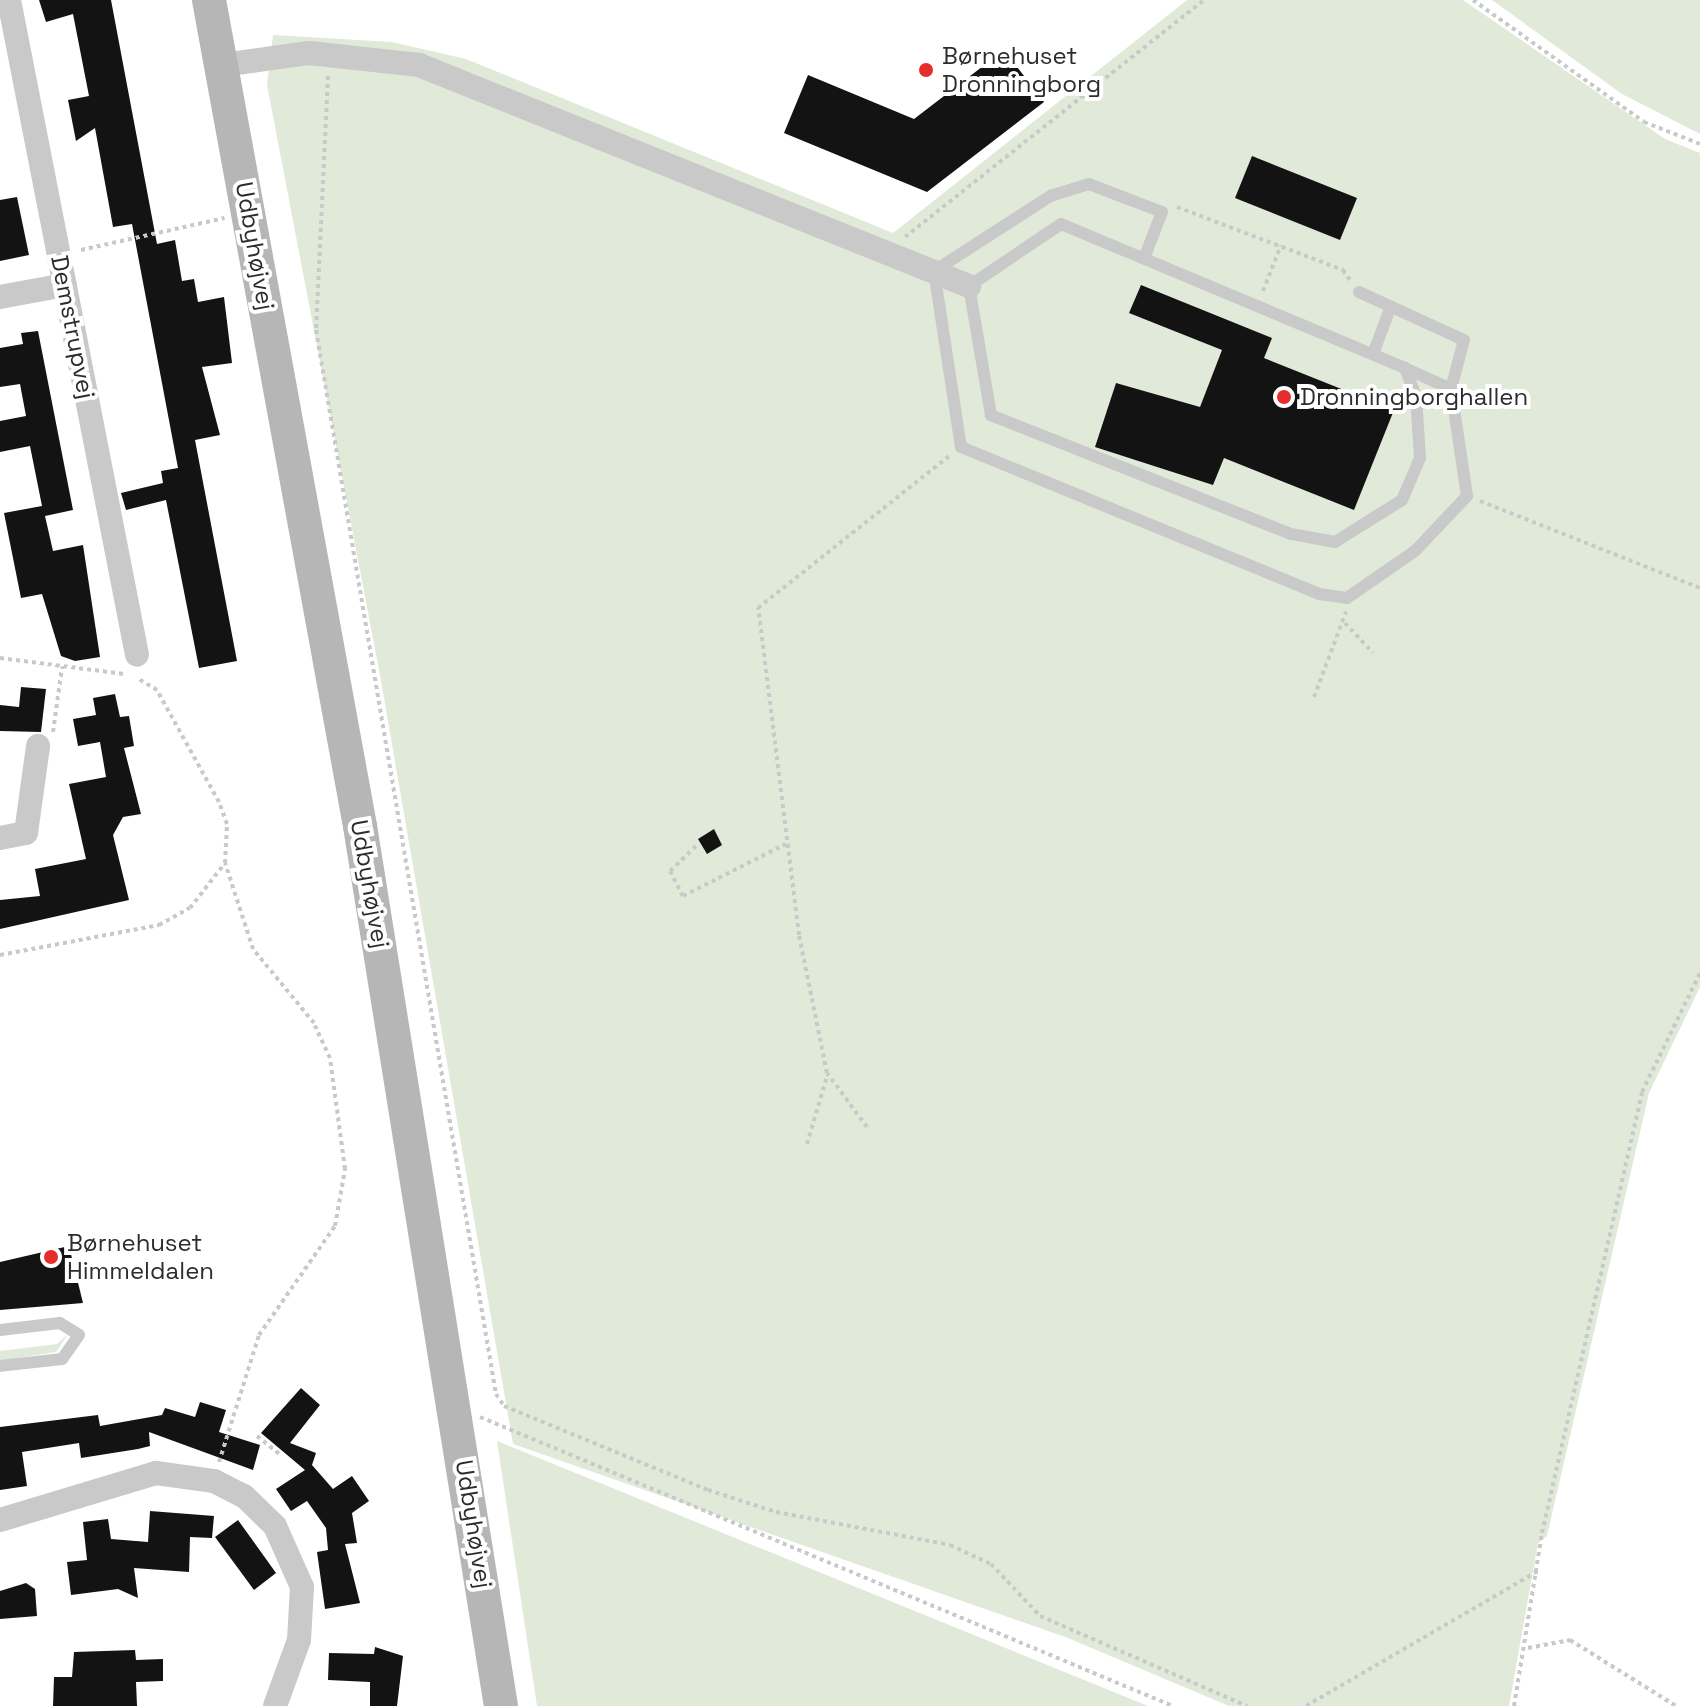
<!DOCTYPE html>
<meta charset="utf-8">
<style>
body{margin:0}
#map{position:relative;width:1700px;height:1706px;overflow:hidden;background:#fff;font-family:"Space Grotesk",sans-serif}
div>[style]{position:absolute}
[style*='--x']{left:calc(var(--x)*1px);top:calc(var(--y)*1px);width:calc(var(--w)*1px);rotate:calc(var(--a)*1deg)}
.green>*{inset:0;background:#e1ead9}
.building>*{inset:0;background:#131313}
.path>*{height:4px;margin-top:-2px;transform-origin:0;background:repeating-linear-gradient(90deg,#c9c9c9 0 4px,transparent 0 8px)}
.lane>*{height:12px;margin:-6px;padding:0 6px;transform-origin:6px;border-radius:6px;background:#c9c9c9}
.street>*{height:24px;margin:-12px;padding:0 12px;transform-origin:12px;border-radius:12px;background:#c9c9c9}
.secondary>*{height:34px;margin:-17px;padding:0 17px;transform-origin:17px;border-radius:17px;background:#b6b6b6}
.dots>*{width:22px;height:22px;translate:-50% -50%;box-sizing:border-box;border:4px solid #fff;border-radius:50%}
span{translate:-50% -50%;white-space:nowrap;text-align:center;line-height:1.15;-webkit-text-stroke:8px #fff;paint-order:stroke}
.poi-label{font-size:24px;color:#2c2c2c}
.left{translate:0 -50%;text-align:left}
.street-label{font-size:24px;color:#2c2c2c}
</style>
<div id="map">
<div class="green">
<i style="clip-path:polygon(1187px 0,1463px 0,1665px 139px,1700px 153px,1700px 987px,1649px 1093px,1547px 1536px,1538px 1543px,1509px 1706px,1229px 1706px,1068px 1638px,513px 1444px,380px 675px,267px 85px,273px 35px,392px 42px,466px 59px,893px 233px)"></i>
<i style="clip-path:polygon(1492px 0,1700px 0,1700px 134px,1622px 94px)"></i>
<i style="clip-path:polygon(68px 1334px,56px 1352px,0 1361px,0 1351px,57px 1344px)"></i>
<i style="clip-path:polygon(497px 1441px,1148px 1706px,537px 1706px)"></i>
</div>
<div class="building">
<i style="clip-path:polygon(39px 0,111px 0,157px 244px,175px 240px,182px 281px,194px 279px,198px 302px,224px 297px,232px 363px,202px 367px,220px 435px,195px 440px,237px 661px,199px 668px,166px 500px,126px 510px,121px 493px,163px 483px,161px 471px,178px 468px,132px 224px,113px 227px,95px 128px,76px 141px,68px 100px,89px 96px,73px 14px,46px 22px)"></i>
<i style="clip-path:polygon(1004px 50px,1044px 102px,927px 192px,784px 133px,808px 75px,914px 119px)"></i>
<i style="clip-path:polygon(1252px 156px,1357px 198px,1340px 240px,1235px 198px)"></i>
<i style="clip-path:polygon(17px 197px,29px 255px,0 261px,0 200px)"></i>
<i style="clip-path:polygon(1141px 285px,1272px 338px,1264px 358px,1394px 410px,1354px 510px,1224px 458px,1213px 485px,1095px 447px,1116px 383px,1200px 407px,1222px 350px,1129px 313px)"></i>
<i style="clip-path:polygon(38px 331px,73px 510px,45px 516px,53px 551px,83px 545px,100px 657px,75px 661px,61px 656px,42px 594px,21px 598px,4px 513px,42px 506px,30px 446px,0 452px,0 421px,26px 416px,20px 384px,0 387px,0 348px,23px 344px,21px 333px)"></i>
<i style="clip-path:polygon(21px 687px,46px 689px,41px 732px,0 731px,0 705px,19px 707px)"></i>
<i style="clip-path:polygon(115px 694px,120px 717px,129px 716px,134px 746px,124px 748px,141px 814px,123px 817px,113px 835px,129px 900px,0 929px,0 900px,40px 896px,35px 869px,86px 859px,69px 784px,106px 777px,100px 742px,78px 746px,73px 719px,96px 715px,93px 698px)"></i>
<i style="clip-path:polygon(714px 829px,722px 845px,707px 854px,698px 839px)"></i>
<i style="clip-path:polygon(69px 1246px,83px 1303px,0 1310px,0 1262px)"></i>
<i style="clip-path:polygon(301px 1388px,320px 1405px,290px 1443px,316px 1453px,312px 1465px,333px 1489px,352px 1476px,369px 1501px,352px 1513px,357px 1543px,345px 1544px,360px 1603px,325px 1609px,317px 1552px,328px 1550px,326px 1528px,307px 1501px,291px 1511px,276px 1489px,305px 1470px,261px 1433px)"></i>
<i style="clip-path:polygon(200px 1402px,226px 1410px,219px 1432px,260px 1445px,253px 1470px,149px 1432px,150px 1446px,138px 1449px,81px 1458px,79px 1443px,22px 1452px,27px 1486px,0 1490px,0 1427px,98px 1415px,100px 1426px,162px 1415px,165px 1408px,195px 1417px)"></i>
<i style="clip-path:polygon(150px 1511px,214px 1516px,212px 1538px,190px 1537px,189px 1572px,134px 1568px,138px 1598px,118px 1589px,71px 1595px,67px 1562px,87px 1560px,83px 1522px,108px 1519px,111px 1539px,148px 1542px)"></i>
<i style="clip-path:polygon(238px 1520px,276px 1573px,254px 1590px,215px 1537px)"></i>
<i style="clip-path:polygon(26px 1583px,35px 1589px,37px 1616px,0 1619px,0 1591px)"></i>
<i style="clip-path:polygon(375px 1647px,403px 1656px,397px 1706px,370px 1706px,370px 1682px,328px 1680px,329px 1653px,374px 1654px)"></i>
<i style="clip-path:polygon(135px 1650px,136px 1660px,163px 1659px,163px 1681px,136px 1682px,137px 1706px,53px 1706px,54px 1677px,72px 1677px,74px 1652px)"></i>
</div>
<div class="path">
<i style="--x:1473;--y:0;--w:210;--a:35.5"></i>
<i style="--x:1644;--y:122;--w:60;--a:21.4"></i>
<i style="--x:328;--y:76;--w:254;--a:92.7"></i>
<i style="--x:316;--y:330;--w:1079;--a:80.4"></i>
<i style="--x:496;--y:1394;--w:14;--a:56"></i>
<i style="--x:504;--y:1406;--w:221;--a:22.4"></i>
<i style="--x:708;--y:1490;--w:71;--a:17.9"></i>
<i style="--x:776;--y:1512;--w:177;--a:10.7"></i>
<i style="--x:950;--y:1545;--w:45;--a:24.9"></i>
<i style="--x:991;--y:1564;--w:71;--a:46.7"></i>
<i style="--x:1040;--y:1616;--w:226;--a:23.5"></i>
<i style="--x:1177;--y:207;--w:178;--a:20.8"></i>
<i style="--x:1343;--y:270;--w:12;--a:55"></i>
<i style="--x:905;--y:237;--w:382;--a:-38.4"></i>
<i style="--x:81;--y:250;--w:147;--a:-12.6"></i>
<i style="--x:1263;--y:291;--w:49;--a:-68.6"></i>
<i style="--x:1480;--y:501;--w:237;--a:21.6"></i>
<i style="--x:1345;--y:623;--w:41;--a:47"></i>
<i style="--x:0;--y:658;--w:125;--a:7.4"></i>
<i style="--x:1314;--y:697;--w:91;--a:-69.4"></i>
<i style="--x:53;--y:732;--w:66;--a:-82.1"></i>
<i style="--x:696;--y:846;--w:36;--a:136"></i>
<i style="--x:670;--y:871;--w:28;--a:63"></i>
<i style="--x:683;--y:896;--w:115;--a:-26.8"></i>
<i style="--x:0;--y:955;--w:162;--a:-10.7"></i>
<i style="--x:159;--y:925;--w:35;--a:-29"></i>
<i style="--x:190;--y:908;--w:57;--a:-52.1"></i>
<i style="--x:225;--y:863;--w:39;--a:-87"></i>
<i style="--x:227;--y:824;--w:23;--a:-110"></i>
<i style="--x:219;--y:802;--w:128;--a:-119"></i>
<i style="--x:157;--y:690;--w:23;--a:-149"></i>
<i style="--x:867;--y:1127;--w:67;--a:-126.5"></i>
<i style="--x:827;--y:1073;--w:141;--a:-101.5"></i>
<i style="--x:799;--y:935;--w:330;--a:-97.1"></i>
<i style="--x:758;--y:608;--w:244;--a:-38.5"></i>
<i style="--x:807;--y:1144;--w:71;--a:-73.6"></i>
<i style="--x:480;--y:1417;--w:751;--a:22.64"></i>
<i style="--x:257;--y:1436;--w:32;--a:39"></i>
<i style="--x:219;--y:1462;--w:133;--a:-72.5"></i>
<i style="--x:259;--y:1335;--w:133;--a:-55.1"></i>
<i style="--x:335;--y:1226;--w:58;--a:-80"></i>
<i style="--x:345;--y:1169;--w:112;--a:-97.7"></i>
<i style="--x:330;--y:1058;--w:38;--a:-115"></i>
<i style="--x:314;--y:1023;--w:96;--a:-129.5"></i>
<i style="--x:253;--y:949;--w:90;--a:-108"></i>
<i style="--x:1528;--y:1648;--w:43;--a:-10.8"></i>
<i style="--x:1570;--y:1640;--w:125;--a:31.9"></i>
<i style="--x:1306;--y:1706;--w:268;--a:-30.2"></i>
<i style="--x:1514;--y:1706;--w:175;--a:-80.8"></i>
<i style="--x:1542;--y:1533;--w:452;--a:-77.2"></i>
<i style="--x:1642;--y:1092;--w:132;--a:-64"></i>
</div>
<div class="lane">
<i style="--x:1061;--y:224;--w:373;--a:22.7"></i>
<i style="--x:1405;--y:368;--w:30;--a:69"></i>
<i style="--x:1416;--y:396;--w:62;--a:86.3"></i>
<i style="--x:1420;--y:458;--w:46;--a:113.2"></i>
<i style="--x:1402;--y:500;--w:79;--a:147.9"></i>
<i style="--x:1335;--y:542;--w:45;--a:-169.7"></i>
<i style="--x:1291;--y:534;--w:323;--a:-158.4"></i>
<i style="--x:991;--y:415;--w:131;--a:-99.7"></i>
<i style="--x:969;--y:286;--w:111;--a:-34"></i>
<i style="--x:1145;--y:256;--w:47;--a:-68.9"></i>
<i style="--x:1162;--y:212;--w:78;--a:-159"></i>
<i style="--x:1089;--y:184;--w:39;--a:163"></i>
<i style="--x:1052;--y:195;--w:140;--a:147.2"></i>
<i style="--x:934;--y:271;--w:178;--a:81.3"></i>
<i style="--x:961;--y:447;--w:387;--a:22.3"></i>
<i style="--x:1319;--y:594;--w:28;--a:8"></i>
<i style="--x:1347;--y:598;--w:83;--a:-34.7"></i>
<i style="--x:1415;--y:551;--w:76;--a:-46.6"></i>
<i style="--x:1467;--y:496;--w:108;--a:-98.5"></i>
<i style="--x:1451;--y:389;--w:51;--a:-155.5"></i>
<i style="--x:1359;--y:292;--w:115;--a:24.6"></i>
<i style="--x:1464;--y:340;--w:51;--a:104.9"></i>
<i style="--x:1373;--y:354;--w:51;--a:-69.4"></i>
<i style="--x:0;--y:1330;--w:60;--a:-6.7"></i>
<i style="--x:60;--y:1323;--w:22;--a:32"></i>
<i style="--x:79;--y:1335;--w:29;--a:125"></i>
<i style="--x:62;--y:1359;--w:62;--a:173.6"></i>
</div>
<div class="street">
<i style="--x:9;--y:0;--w:667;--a:78.94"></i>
<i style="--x:222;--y:65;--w:88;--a:-7.9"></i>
<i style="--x:309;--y:53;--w:111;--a:6.2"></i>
<i style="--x:419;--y:65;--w:593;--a:21.89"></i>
<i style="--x:0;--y:297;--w:66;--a:-10.5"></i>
<i style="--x:0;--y:838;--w:26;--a:-11"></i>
<i style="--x:26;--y:833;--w:88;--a:-82.1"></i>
<i style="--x:0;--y:1520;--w:163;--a:-16.8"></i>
<i style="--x:156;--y:1473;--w:59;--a:7.9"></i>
<i style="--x:214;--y:1481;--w:34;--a:27"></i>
<i style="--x:244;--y:1496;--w:43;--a:44.1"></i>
<i style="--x:275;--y:1526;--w:67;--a:66.1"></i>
<i style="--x:302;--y:1587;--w:53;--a:93.2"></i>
<i style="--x:299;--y:1640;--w:70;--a:110"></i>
</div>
<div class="secondary">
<i style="--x:209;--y:0;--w:840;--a:79.64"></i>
<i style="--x:360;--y:826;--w:891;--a:80.9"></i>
</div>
<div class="dots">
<i style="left:926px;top:70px;background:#e62d2c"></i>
<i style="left:1284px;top:397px;background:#e62d2c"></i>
<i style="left:51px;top:1257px;background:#e62d2c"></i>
</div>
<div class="poi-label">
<span class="left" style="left:942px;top:70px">Børnehuset<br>Dronningborg</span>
<span class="left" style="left:1300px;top:397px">Dronningborghallen</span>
<span class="left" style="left:67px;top:1257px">Børnehuset<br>Himmeldalen</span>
</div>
<div class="street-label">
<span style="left:255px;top:246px;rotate:80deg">Udbyhøjvej</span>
<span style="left:73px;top:327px;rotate:79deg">Demstrupvej</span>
<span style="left:370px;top:884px;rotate:80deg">Udbyhøjvej</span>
<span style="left:474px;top:1524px;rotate:81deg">Udbyhøjvej</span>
</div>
</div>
